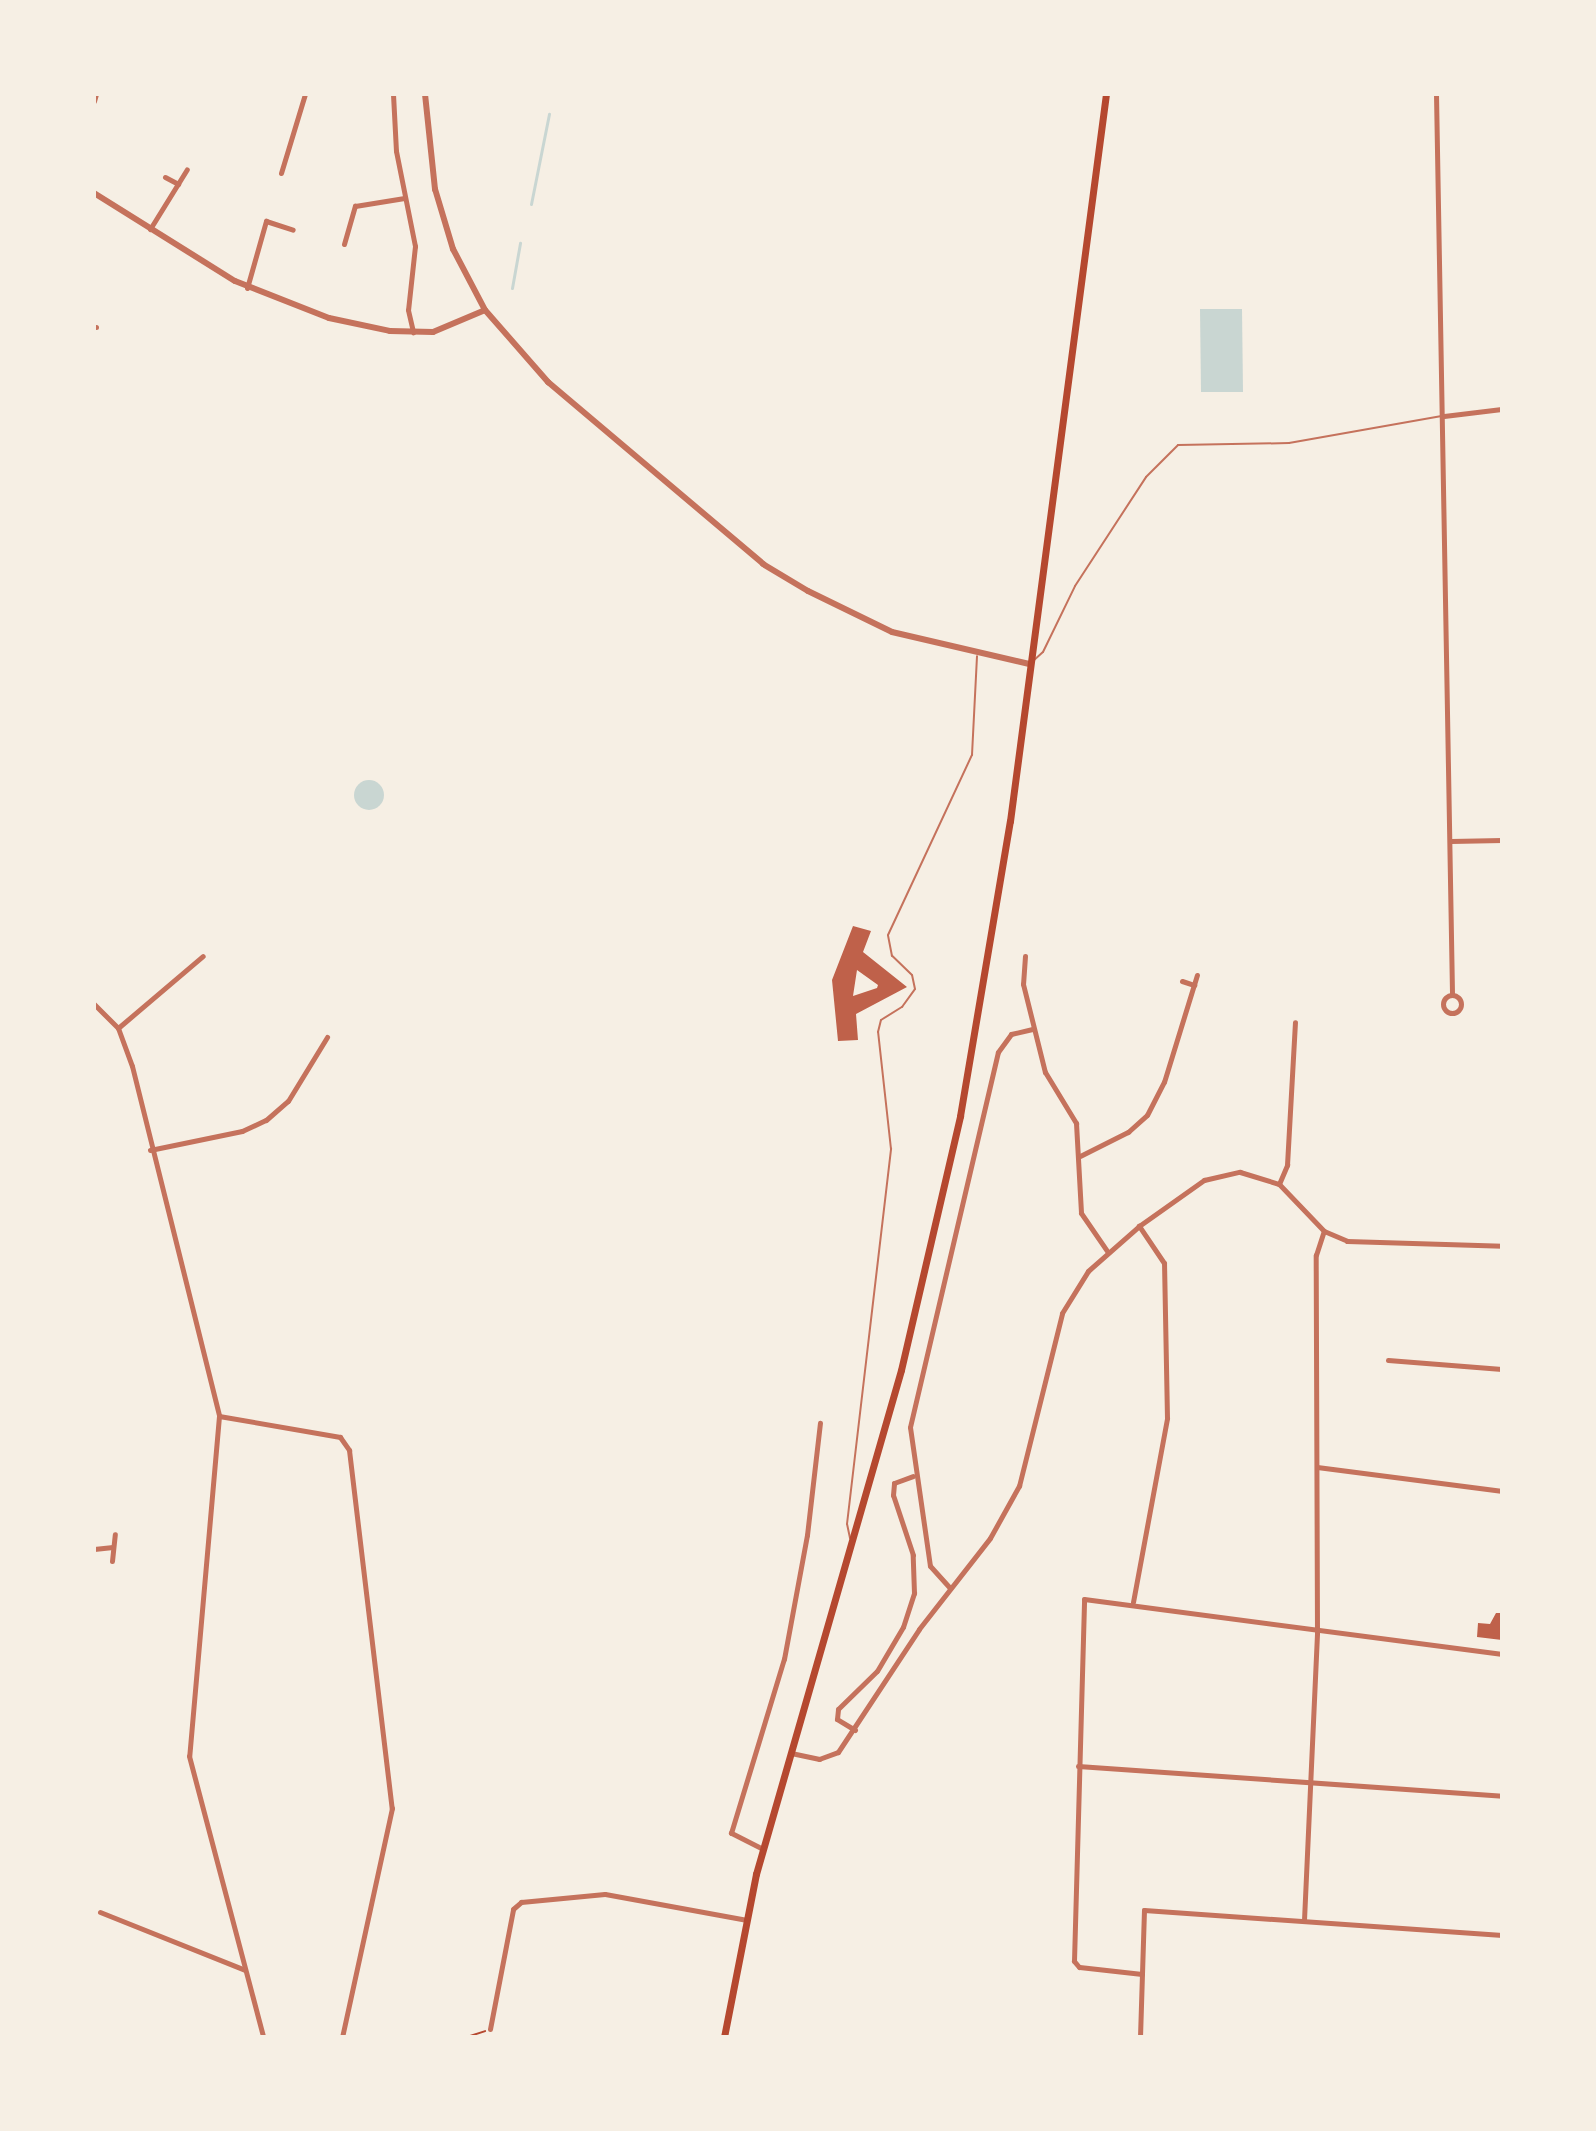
<!DOCTYPE html>
<style>
body{margin:0}
#map{position:relative;width:1596px;height:2131px;overflow:hidden;background:#f6efe4;font-family:Mulish,sans-serif}
div>[style]{position:absolute}
[style*='--x']{left:calc(var(--x)*1px);top:calc(var(--y)*1px);width:calc(var(--w)*1px);rotate:calc(var(--a)*1deg)}
.water>*{inset:0;background:#c9d6d2}
.round{border-radius:50%}
.stream>*{height:3px;margin:-1.5px;padding:0 1.5px;transform-origin:1.5px;border-radius:1.5px;background:#c9d6d2}
.building>*{inset:0;background:#bf614a}
.path>*{height:2px;margin:-1px;padding:0 1px;transform-origin:1px;border-radius:1px;background:#b5482f}
.service>*{height:2px;margin:-1px;padding:0 1px;transform-origin:1px;border-radius:1px;background:#c5725c}
.minor>*{height:5px;margin:-2.5px;padding:0 2.5px;transform-origin:2.5px;border-radius:2.5px;background:#c5725c}
.minor>.ring{margin:-2.5px;padding:0;box-sizing:content-box;background:none;border:5px solid #c5725c;border-radius:50%}
.tertiary>*{height:6px;margin:-3px;padding:0 3px;transform-origin:3px;border-radius:3px;background:#c5725c}
.secondary>*{height:7px;margin:-3.5px;padding:0 3.5px;transform-origin:3.5px;border-radius:3.5px;background:#b5482f}
span{translate:-50% -50%;white-space:nowrap;text-align:center;line-height:1.15;-webkit-text-stroke:6px #f6efe4;paint-order:stroke}
.frame{position:absolute;inset:0;border:96px solid #f6efe4;pointer-events:none}
</style>
<div id="map">
<div class="water">
<i style="clip-path:polygon(1200px 309px,1242px 309px,1243px 392px,1201px 392px)"></i>
<i class="round" style="left:354px;top:780px;width:30px;height:30px"></i>
</div>
<div class="stream">
<i style="--x:531;--y:204;--w:92;--a:-78.7"></i>
<i style="--x:512;--y:288;--w:46;--a:-79.9"></i>
</div>
<div class="building">
<i style="clip-path:polygon(evenodd,853px 926px,871px 931px,863px 952px,907px 987px,856px 1014px,858px 1040px,838px 1041px,832px 980px,853px 926px,857px 970px,878px 985px,877px 988px,853px 996px,857px 970px)"></i>
<i style="clip-path:polygon(1496px 1613px,1502px 1613px,1502px 1640px,1477px 1637px,1478px 1623px,1490px 1624px)"></i>
</div>
<div class="path">
<i style="--x:467;--y:2037;--w:19;--a:-18"></i>
</div>
<div class="service">
<i style="--x:1033;--y:661;--w:13;--a:-42"></i>
<i style="--x:1043;--y:652;--w:73;--a:-64.1"></i>
<i style="--x:1075;--y:586;--w:130;--a:-56.9"></i>
<i style="--x:1146;--y:477;--w:45;--a:-45"></i>
<i style="--x:1178;--y:445;--w:111;--a:-1"></i>
<i style="--x:1289;--y:443;--w:155;--a:-10"></i>
<i style="--x:850;--y:1538;--w:14;--a:-102"></i>
<i style="--x:847;--y:1524;--w:378;--a:-83.3"></i>
<i style="--x:891;--y:1149;--w:118;--a:-96.3"></i>
<i style="--x:878;--y:1032;--w:12;--a:-76"></i>
<i style="--x:881;--y:1020;--w:25;--a:-32"></i>
<i style="--x:902;--y:1007;--w:22;--a:-54"></i>
<i style="--x:915;--y:989;--w:14;--a:-102"></i>
<i style="--x:912;--y:975;--w:28;--a:-136"></i>
<i style="--x:892;--y:956;--w:21;--a:-101"></i>
<i style="--x:888;--y:935;--w:199;--a:-65"></i>
<i style="--x:972;--y:755;--w:99;--a:-87.1"></i>
</div>
<div class="minor">
<i style="--x:393;--y:94;--w:57;--a:87"></i>
<i style="--x:396;--y:151;--w:97;--a:78.7"></i>
<i style="--x:415;--y:246;--w:64;--a:96.2"></i>
<i style="--x:408;--y:310;--w:23;--a:77"></i>
<i style="--x:1436;--y:94;--w:901;--a:88.98"></i>
<i style="--x:94;--y:101;--w:7;--a:-74"></i>
<i style="--x:281;--y:173;--w:83;--a:-73.1"></i>
<i style="--x:165;--y:177;--w:15;--a:28"></i>
<i style="--x:150;--y:229;--w:70;--a:-58.3"></i>
<i style="--x:344;--y:244;--w:40;--a:-74"></i>
<i style="--x:355;--y:206;--w:50;--a:-9.3"></i>
<i style="--x:247;--y:288;--w:70;--a:-74.2"></i>
<i style="--x:266;--y:221;--w:28;--a:18"></i>
<i style="--x:94;--y:327;--w:2;--a:0"></i>
<i style="--x:1444;--y:416;--w:58;--a:-6.9"></i>
<i style="--x:1451;--y:841;--w:51;--a:-1.1"></i>
<i style="--x:1025;--y:956;--w:28;--a:94"></i>
<i style="--x:1023;--y:984;--w:91;--a:76"></i>
<i style="--x:1045;--y:1072;--w:60;--a:58.7"></i>
<i style="--x:1076;--y:1123;--w:90;--a:86.8"></i>
<i style="--x:1081;--y:1213;--w:46;--a:55.6"></i>
<i style="--x:1182;--y:981;--w:13;--a:18"></i>
<i class="ring" style="left:1443px;top:995px;width:13px;height:13px"></i>
<i style="--x:94;--y:1004;--w:34;--a:45"></i>
<i style="--x:118;--y:1028;--w:40;--a:69.8"></i>
<i style="--x:132;--y:1066;--w:361;--a:76"></i>
<i style="--x:219;--y:1416;--w:341;--a:95"></i>
<i style="--x:189;--y:1756;--w:291;--a:75.2"></i>
<i style="--x:118;--y:1028;--w:111;--a:-40.3"></i>
<i style="--x:150;--y:1150;--w:94;--a:-11.7"></i>
<i style="--x:242;--y:1131;--w:26;--a:-25"></i>
<i style="--x:266;--y:1120;--w:29;--a:-41"></i>
<i style="--x:288;--y:1101;--w:75;--a:-58.6"></i>
<i style="--x:1080;--y:1156;--w:54;--a:-26.6"></i>
<i style="--x:1128;--y:1132;--w:25;--a:-42"></i>
<i style="--x:1147;--y:1115;--w:37;--a:-63"></i>
<i style="--x:1164;--y:1082;--w:112;--a:-72.9"></i>
<i style="--x:1279;--y:1184;--w:21;--a:-67"></i>
<i style="--x:1287;--y:1165;--w:143;--a:-86.8"></i>
<i style="--x:1388;--y:1360;--w:114;--a:4.5"></i>
<i style="--x:219;--y:1416;--w:123;--a:9.8"></i>
<i style="--x:340;--y:1437;--w:16;--a:55"></i>
<i style="--x:349;--y:1450;--w:361;--a:83.2"></i>
<i style="--x:392;--y:1808;--w:234;--a:102.3"></i>
<i style="--x:1317;--y:1467;--w:187;--a:7.4"></i>
<i style="--x:94;--y:1549;--w:19;--a:-6"></i>
<i style="--x:112;--y:1561;--w:27;--a:-84"></i>
<i style="--x:950;--y:1588;--w:30;--a:-132"></i>
<i style="--x:930;--y:1566;--w:140;--a:-98.2"></i>
<i style="--x:910;--y:1427;--w:385;--a:-76.8"></i>
<i style="--x:998;--y:1052;--w:22;--a:-54"></i>
<i style="--x:1011;--y:1034;--w:22;--a:-13"></i>
<i style="--x:1133;--y:1602;--w:187;--a:-79.5"></i>
<i style="--x:1167;--y:1418;--w:155;--a:-91.1"></i>
<i style="--x:1164;--y:1263;--w:45;--a:-124"></i>
<i style="--x:855;--y:1730;--w:21;--a:-149"></i>
<i style="--x:837;--y:1719;--w:10;--a:-84"></i>
<i style="--x:838;--y:1709;--w:54;--a:-44.3"></i>
<i style="--x:877;--y:1671;--w:51;--a:-59.4"></i>
<i style="--x:903;--y:1627;--w:36;--a:-72"></i>
<i style="--x:914;--y:1593;--w:38;--a:-92"></i>
<i style="--x:913;--y:1555;--w:63;--a:-108.4"></i>
<i style="--x:893;--y:1495;--w:12;--a:-85"></i>
<i style="--x:894;--y:1483;--w:20;--a:-20"></i>
<i style="--x:791;--y:1753;--w:29;--a:12"></i>
<i style="--x:819;--y:1759;--w:20;--a:-20"></i>
<i style="--x:838;--y:1752;--w:147;--a:-56.6"></i>
<i style="--x:919;--y:1629;--w:115;--a:-52"></i>
<i style="--x:990;--y:1538;--w:60;--a:-60.9"></i>
<i style="--x:1019;--y:1486;--w:178;--a:-76"></i>
<i style="--x:1062;--y:1313;--w:49;--a:-58.2"></i>
<i style="--x:1088;--y:1271;--w:68;--a:-41.4"></i>
<i style="--x:1139;--y:1226;--w:80;--a:-35.3"></i>
<i style="--x:1204;--y:1180;--w:37;--a:-13"></i>
<i style="--x:1240;--y:1172;--w:41;--a:17.1"></i>
<i style="--x:1279;--y:1184;--w:65;--a:46.2"></i>
<i style="--x:1324;--y:1231;--w:25;--a:23"></i>
<i style="--x:1347;--y:1241;--w:155;--a:1.8"></i>
<i style="--x:1078;--y:1766;--w:425;--a:4"></i>
<i style="--x:763;--y:1849;--w:36;--a:-153"></i>
<i style="--x:731;--y:1833;--w:182;--a:-73.1"></i>
<i style="--x:784;--y:1659;--w:126;--a:-79.5"></i>
<i style="--x:807;--y:1535;--w:113;--a:-83.4"></i>
<i style="--x:100;--y:1912;--w:156;--a:21.8"></i>
<i style="--x:1304;--y:1920;--w:287;--a:-87.4"></i>
<i style="--x:1317;--y:1633;--w:378;--a:-90.2"></i>
<i style="--x:1316;--y:1255;--w:25;--a:-72"></i>
<i style="--x:1142;--y:1974;--w:63;--a:-173.7"></i>
<i style="--x:1079;--y:1967;--w:8;--a:-130"></i>
<i style="--x:1074;--y:1961;--w:362;--a:-88.4"></i>
<i style="--x:1084;--y:1599;--w:422;--a:7.5"></i>
<i style="--x:490;--y:2029;--w:122;--a:-79.1"></i>
<i style="--x:513;--y:1909;--w:11;--a:-41"></i>
<i style="--x:521;--y:1902;--w:84;--a:-5.4"></i>
<i style="--x:605;--y:1894;--w:143;--a:10.4"></i>
<i style="--x:1140;--y:2037;--w:127;--a:-88.2"></i>
<i style="--x:1144;--y:1910;--w:359;--a:4"></i>
</div>
<div class="tertiary">
<i style="--x:425;--y:94;--w:96;--a:84"></i>
<i style="--x:435;--y:189;--w:63;--a:73.3"></i>
<i style="--x:453;--y:249;--w:69;--a:62.3"></i>
<i style="--x:485;--y:310;--w:96;--a:48.8"></i>
<i style="--x:548;--y:382;--w:282;--a:40.2"></i>
<i style="--x:763;--y:564;--w:52;--a:31"></i>
<i style="--x:808;--y:591;--w:93;--a:26"></i>
<i style="--x:892;--y:632;--w:141;--a:13.1"></i>
<i style="--x:94;--y:193;--w:166;--a:32"></i>
<i style="--x:235;--y:281;--w:101;--a:21.5"></i>
<i style="--x:329;--y:318;--w:62;--a:12"></i>
<i style="--x:390;--y:331;--w:43;--a:1.3"></i>
<i style="--x:433;--y:332;--w:56;--a:-22.9"></i>
</div>
<div class="secondary">
<i style="--x:724;--y:2037;--w:166;--a:-78.9"></i>
<i style="--x:756;--y:1874;--w:524;--a:-73.95"></i>
<i style="--x:901;--y:1370;--w:261;--a:-76.9"></i>
<i style="--x:960;--y:1116;--w:299;--a:-80.4"></i>
<i style="--x:1010;--y:821;--w:733;--a:-82.48"></i>
</div>
<div class="frame"></div>
</div>
